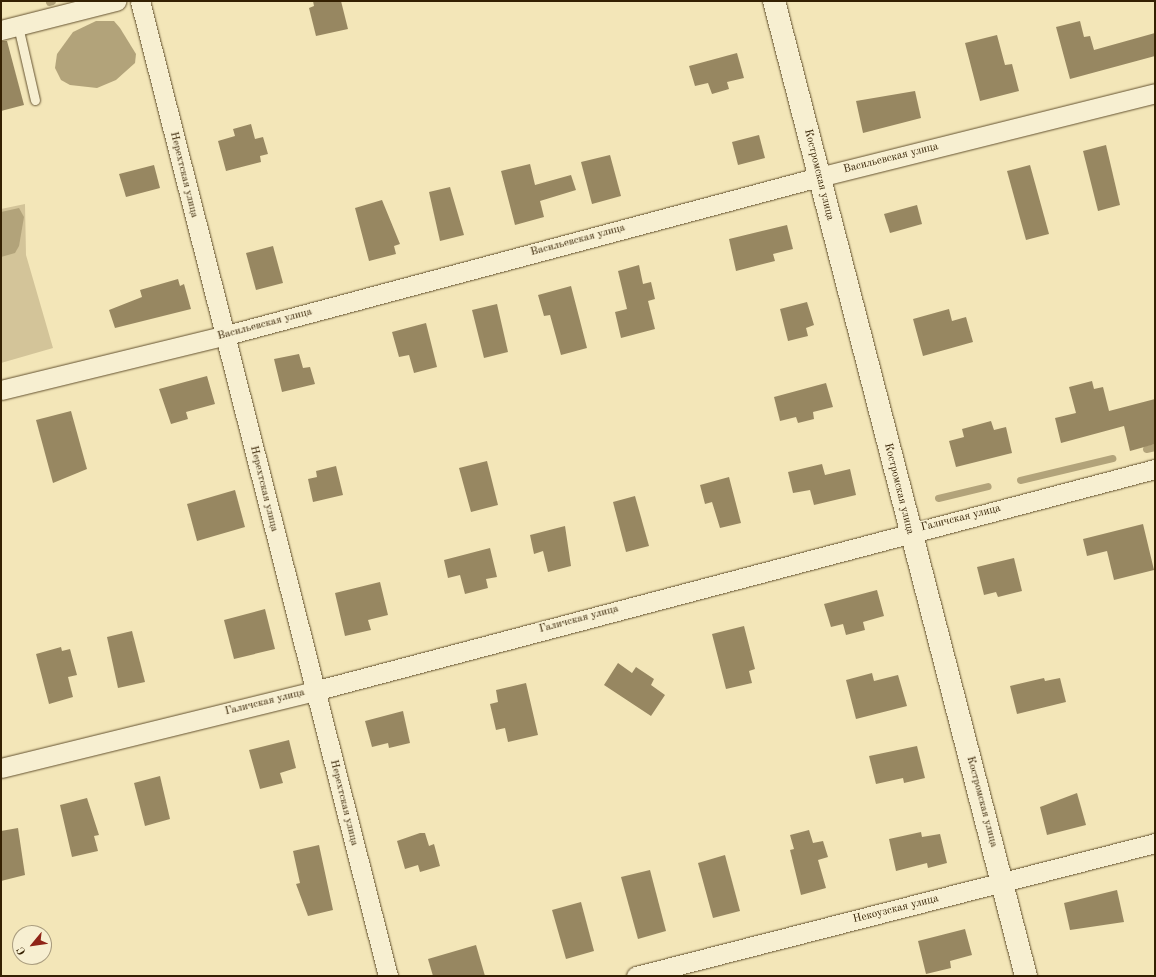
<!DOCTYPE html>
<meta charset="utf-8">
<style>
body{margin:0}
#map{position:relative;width:1156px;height:977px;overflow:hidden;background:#f3e6b8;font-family:"Old Standard TT",serif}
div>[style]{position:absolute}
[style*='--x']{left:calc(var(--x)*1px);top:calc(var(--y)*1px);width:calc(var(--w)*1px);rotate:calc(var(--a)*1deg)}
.green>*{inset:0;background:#d3c499}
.water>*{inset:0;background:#b2a37a}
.stream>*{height:7px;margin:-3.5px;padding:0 3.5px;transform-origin:3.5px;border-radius:3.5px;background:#b2a37a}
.building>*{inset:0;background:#978761}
.roads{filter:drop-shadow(0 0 1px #645230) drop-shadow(0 0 1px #645230)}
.lane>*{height:9px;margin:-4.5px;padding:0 4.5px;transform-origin:4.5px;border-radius:4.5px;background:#f7efd1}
.street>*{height:19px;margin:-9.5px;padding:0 9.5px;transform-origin:9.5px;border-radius:9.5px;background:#f7efd1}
.secondary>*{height:22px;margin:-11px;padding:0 11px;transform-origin:11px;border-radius:11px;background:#f7efd1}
span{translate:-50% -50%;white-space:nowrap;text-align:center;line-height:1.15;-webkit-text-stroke:3.5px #f7efd1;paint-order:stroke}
.street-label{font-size:11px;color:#342002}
.frame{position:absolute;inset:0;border:2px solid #342002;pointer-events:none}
.north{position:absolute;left:12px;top:925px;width:40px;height:40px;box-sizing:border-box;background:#f7efd1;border:1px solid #a99c7e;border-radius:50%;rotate:241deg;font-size:11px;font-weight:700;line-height:16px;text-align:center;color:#342002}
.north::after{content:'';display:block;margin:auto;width:14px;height:18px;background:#8f2418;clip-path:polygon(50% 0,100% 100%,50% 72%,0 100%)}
</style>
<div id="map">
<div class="green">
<i style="clip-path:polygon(25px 204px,26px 255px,53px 348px,1px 363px,1px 209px)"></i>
</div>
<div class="water">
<i style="clip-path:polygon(96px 21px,114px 21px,120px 28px,136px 54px,135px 63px,116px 80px,97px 88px,70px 85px,61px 80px,55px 68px,57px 54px,73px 32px)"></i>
<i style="clip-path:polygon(19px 208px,24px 217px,19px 246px,15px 253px,1px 257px,1px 212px)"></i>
</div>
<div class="stream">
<i style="--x:49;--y:2;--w:3;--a:-18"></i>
<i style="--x:1146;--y:449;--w:9;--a:-13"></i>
<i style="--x:1020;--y:480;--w:95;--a:-13.4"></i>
<i style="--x:938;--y:498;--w:51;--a:-13.5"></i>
</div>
<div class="building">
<i style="clip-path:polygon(313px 1px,341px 1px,348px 29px,316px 36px,309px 8px,314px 6px)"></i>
<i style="clip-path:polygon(1080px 21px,1084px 37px,1090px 36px,1094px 50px,1155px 33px,1155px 56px,1070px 79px,1056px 27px)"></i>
<i style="clip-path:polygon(997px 35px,1005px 65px,1012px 64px,1019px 91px,980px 101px,965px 43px)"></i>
<i style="clip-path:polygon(1px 41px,7px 41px,24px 105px,1px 111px)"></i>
<i style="clip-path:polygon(737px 53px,744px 78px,727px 82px,729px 89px,712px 94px,708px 83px,695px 86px,689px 66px)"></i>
<i style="clip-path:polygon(915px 91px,921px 118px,863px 133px,856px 101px)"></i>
<i style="clip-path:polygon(251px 124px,255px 139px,263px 137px,268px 154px,260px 156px,261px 162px,226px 171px,218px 141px,235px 136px,233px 129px)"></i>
<i style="clip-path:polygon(759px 135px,765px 158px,738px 165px,732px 142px)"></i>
<i style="clip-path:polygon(1106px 145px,1120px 205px,1098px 211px,1083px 151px)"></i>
<i style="clip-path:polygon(610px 155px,621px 196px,592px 204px,581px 162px)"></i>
<i style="clip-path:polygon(530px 164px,535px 185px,571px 175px,576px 190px,540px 201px,544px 217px,515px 225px,501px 171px)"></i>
<i style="clip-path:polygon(154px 165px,160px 188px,126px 197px,119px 174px)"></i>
<i style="clip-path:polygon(1030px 165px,1049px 234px,1026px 240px,1007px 171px)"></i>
<i style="clip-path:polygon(450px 187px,464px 235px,440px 241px,429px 192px)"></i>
<i style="clip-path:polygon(382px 200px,400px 244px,394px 246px,396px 254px,369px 261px,355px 208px)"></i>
<i style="clip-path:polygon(917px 205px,922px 224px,890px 233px,884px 214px)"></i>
<i style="clip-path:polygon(787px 225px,793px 249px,773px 254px,775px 261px,736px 271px,729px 239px)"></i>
<i style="clip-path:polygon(273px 246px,283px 283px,256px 290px,246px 253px)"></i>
<i style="clip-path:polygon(639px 265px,643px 284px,651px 282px,655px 299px,648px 301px,655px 329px,621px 338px,615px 312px,627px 309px,618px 271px)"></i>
<i style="clip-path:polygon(178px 279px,180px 286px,184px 284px,191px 309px,115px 328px,109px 310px,142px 297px,140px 290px)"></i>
<i style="clip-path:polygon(571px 286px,587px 348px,561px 355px,550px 315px,544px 316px,538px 295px)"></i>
<i style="clip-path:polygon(807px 302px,814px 325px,806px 328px,808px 336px,788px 341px,780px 309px)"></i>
<i style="clip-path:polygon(497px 304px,508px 352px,484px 358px,472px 310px)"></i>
<i style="clip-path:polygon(949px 309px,952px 321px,966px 317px,973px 342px,923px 356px,913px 319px)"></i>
<i style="clip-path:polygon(426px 323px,437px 367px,414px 373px,409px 355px,399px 357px,392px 332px)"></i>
<i style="clip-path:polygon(299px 354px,303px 368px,310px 367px,315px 384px,282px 392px,274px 359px)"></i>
<i style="clip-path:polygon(207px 376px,215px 404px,186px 412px,188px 419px,171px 424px,159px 389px)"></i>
<i style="clip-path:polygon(1092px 381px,1094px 389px,1103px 387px,1109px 411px,1155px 399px,1155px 444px,1130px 451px,1124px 426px,1061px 443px,1055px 418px,1076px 413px,1069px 387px)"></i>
<i style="clip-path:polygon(826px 383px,833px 407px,813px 412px,814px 419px,798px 423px,796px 417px,780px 421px,774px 397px)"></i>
<i style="clip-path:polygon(71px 411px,87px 469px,53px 483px,36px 420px)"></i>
<i style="clip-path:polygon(991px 421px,994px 430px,1006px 427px,1012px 453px,956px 467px,949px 441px,964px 437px,962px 429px)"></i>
<i style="clip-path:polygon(487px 461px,498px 505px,471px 512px,459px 468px)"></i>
<i style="clip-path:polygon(822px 464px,825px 475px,850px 469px,856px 495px,814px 505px,810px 490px,793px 493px,788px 472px)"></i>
<i style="clip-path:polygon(336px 466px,343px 495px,313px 502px,308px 479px,317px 477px,316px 471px)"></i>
<i style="clip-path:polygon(729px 477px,741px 523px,720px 528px,712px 502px,705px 504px,700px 485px)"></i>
<i style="clip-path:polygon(235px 490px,245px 527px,197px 541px,187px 504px)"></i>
<i style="clip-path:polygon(635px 496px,649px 546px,626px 552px,613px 502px)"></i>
<i style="clip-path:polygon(1143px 524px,1154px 570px,1114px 580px,1107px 551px,1087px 556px,1083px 539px)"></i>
<i style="clip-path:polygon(565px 526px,571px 566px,548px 572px,543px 551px,534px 554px,530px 535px)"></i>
<i style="clip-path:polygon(490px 548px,497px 577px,486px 579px,488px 588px,465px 594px,460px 575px,448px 578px,444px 560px)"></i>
<i style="clip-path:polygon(1014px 558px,1022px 591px,998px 597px,996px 592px,984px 595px,977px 567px)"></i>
<i style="clip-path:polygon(380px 582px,388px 615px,368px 620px,371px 630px,345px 636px,335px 593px)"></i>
<i style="clip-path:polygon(877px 590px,884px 616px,863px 622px,865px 630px,846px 635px,843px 624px,831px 627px,824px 604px)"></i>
<i style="clip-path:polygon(265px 609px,275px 649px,234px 659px,224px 620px)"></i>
<i style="clip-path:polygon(744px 626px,755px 669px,749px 671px,752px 683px,726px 689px,712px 634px)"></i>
<i style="clip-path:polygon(132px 631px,145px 682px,118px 688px,107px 637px)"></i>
<i style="clip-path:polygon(61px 647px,62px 651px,70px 649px,77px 675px,68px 677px,73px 697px,49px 704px,36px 654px)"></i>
<i style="clip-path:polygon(618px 663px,632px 673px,636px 667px,654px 679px,651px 685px,665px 695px,651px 716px,604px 685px)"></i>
<i style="clip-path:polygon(872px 673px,874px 681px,898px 675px,907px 706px,856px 719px,846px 680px)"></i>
<i style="clip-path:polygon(1044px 678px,1045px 681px,1060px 678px,1066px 702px,1017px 714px,1010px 686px)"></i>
<i style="clip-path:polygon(526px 683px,538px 735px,508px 742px,505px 728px,496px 730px,490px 704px,498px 702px,496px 690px)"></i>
<i style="clip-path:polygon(403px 711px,410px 743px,389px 748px,388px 743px,372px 747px,365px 721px)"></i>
<i style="clip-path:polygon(289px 740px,296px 768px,280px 773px,283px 783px,260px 789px,249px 750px)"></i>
<i style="clip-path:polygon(917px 746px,925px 778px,904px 783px,903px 778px,876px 784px,869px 756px)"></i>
<i style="clip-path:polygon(160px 776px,170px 819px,145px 826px,134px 783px)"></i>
<i style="clip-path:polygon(1077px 793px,1086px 825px,1047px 835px,1040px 807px)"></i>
<i style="clip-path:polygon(87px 798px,99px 835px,94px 836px,98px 851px,72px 857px,60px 805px)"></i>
<i style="clip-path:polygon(18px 828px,25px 875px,1px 881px,1px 831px)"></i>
<i style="clip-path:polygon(809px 830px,813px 843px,823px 841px,828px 857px,818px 860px,826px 888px,801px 895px,790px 850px,794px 849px,790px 835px)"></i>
<i style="clip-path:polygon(921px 832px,922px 837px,940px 834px,947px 863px,928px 868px,927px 863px,896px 871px,889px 839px)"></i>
<i style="clip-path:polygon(420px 833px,425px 833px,429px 846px,434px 844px,440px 866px,420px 872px,418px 865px,405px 869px,397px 841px)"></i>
<i style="clip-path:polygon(319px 845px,333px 910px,308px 916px,296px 884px,300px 883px,293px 851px)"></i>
<i style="clip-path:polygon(725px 855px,740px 911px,713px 918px,698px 863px)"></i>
<i style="clip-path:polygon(650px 870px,666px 931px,638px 939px,621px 877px)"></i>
<i style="clip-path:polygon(1117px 890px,1124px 922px,1070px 930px,1064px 903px)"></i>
<i style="clip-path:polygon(581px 902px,594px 951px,566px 959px,552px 910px)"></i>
<i style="clip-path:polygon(965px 929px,972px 955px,950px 961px,951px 968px,926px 974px,918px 941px)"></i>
<i style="clip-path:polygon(476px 945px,485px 976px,433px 976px,428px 959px)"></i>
</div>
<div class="roads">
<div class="lane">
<i style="--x:18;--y:26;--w:76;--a:77.1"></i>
</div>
<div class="street">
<i style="--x:140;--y:1;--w:1006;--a:75.73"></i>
<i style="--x:1;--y:30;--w:119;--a:-14.2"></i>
<i style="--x:1;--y:390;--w:228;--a:-13.7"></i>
<i style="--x:223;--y:336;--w:617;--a:-14.94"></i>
<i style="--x:819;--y:177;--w:346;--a:-14"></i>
<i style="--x:1;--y:768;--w:322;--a:-13.8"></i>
<i style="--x:314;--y:691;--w:870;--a:-14.79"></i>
<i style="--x:636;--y:976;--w:536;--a:-14.37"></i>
</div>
<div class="secondary">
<i style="--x:774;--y:1;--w:1007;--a:75.51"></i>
</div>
</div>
<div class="street-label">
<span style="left:891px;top:159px;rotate:-14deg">Васильевская улица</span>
<span style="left:183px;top:175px;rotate:76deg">Нерехтская улица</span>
<span style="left:818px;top:175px;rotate:76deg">Костромская улица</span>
<span style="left:578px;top:241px;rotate:-15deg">Васильевская улица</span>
<span style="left:265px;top:325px;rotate:-15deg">Васильевская улица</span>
<span style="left:263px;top:489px;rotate:76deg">Нерехтская улица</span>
<span style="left:898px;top:489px;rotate:76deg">Костромская улица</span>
<span style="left:961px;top:519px;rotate:-14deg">Галичская улица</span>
<span style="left:579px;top:620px;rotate:-15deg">Галичская улица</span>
<span style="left:265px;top:703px;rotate:-14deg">Галичская улица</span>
<span style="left:981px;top:802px;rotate:75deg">Костромская улица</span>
<span style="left:343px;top:803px;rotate:76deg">Нерехтская улица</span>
<span style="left:896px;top:910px;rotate:-14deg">Некоузская улица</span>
</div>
<div class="frame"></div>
<div class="north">С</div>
</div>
